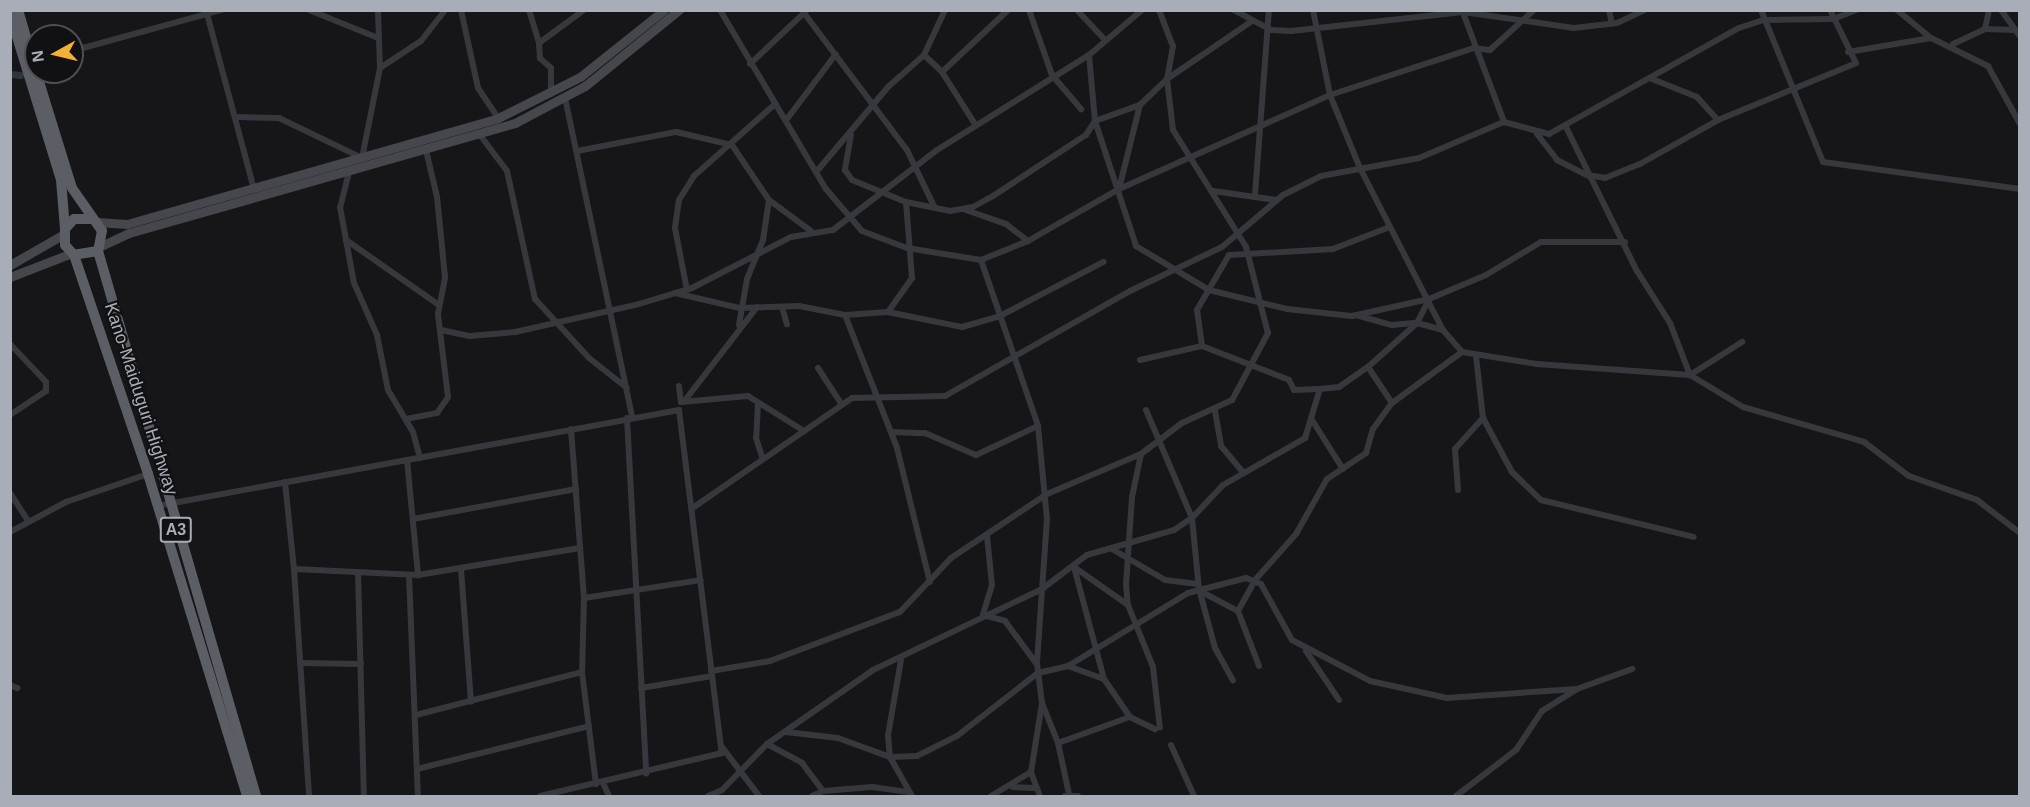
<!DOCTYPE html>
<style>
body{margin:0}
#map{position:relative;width:2030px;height:807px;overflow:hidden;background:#161618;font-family:Helvetica,sans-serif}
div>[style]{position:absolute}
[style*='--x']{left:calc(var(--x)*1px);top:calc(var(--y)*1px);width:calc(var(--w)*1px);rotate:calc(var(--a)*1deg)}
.canal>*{height:7px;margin:-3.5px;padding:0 3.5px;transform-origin:3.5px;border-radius:3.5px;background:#2c353c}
.minor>*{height:6px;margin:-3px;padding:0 3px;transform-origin:3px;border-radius:3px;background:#37383d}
.secondary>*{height:9px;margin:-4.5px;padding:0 4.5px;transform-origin:4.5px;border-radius:4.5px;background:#45474d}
.trunk>*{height:10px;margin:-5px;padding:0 5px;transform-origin:5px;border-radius:5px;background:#5b5e65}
span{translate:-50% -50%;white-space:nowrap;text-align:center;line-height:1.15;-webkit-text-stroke:4.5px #111113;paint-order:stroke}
.shield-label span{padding:2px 4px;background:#111113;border:2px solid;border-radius:4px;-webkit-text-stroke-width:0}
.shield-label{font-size:16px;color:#a8adb8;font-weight:700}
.street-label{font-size:18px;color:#a8adb8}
.frame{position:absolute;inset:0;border:12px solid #a8adb8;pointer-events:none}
.north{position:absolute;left:24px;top:24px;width:60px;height:60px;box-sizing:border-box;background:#111113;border:2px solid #4d4f55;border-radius:50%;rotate:262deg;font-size:16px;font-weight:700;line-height:24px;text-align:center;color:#a8adb8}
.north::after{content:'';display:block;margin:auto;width:21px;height:27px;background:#f2b134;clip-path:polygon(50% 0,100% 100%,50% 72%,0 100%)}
</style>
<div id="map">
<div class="canal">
<i style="--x:10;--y:74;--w:10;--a:6"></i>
</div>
<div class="minor">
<i style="--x:206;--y:10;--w:185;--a:75"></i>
<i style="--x:309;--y:10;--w:74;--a:22.1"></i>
<i style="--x:461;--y:10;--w:80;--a:77.7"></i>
<i style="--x:478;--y:88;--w:36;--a:56"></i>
<i style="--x:529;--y:10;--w:34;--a:73"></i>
<i style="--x:720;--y:10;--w:208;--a:59.4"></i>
<i style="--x:826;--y:189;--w:55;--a:49.4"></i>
<i style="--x:862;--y:231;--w:48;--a:20.7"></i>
<i style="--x:907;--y:248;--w:75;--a:9.2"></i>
<i style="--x:981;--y:260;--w:51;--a:-22"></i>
<i style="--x:1028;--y:241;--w:105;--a:-29.7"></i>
<i style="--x:1119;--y:189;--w:231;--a:-24"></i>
<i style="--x:1330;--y:95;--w:151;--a:-18.1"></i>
<i style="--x:1474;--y:48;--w:16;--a:7"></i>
<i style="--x:1490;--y:50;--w:59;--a:-42.3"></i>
<i style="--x:1029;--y:10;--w:69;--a:70.5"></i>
<i style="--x:1052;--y:75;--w:45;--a:49.5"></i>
<i style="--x:1077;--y:10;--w:38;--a:47"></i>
<i style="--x:1159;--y:10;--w:39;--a:69"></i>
<i style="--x:1173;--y:46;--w:34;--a:100"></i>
<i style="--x:1167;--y:79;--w:51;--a:83.3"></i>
<i style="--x:1173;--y:130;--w:138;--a:58"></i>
<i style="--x:1246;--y:247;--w:89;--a:75.7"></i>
<i style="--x:1268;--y:333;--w:76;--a:118.2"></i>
<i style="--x:1232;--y:400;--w:55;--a:155.3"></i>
<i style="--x:1182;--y:423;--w:51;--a:142.9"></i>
<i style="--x:1141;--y:454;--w:44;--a:101.8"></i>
<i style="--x:1132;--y:497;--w:87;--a:93.9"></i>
<i style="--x:1126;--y:584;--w:21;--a:85"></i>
<i style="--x:1128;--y:605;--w:67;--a:68"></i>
<i style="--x:1153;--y:667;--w:61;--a:83.5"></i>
<i style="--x:1234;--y:10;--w:42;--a:28.4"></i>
<i style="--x:1271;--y:30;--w:20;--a:3"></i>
<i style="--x:1291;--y:31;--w:173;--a:-6.3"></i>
<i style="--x:1463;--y:12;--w:112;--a:8.2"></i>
<i style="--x:1574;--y:28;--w:43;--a:-6.6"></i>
<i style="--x:1617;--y:23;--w:31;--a:-25"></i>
<i style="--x:1313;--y:10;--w:87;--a:78.7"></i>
<i style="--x:1330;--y:95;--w:79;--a:67.7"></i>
<i style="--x:1360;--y:168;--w:182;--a:62.9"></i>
<i style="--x:1443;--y:330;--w:29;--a:49"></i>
<i style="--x:1462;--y:352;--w:76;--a:9.1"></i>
<i style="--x:1537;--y:364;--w:153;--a:4.1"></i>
<i style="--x:1690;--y:375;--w:62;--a:31.1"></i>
<i style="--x:1743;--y:407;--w:126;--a:16.1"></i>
<i style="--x:1864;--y:442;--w:56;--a:37.1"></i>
<i style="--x:1909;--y:476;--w:72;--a:19.4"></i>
<i style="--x:1977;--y:500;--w:54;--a:37.5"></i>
<i style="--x:1462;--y:10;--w:120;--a:69.4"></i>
<i style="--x:1609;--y:10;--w:14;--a:78"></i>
<i style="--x:1761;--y:10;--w:164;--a:67.8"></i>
<i style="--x:1823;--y:162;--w:199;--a:7.8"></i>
<i style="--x:1897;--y:10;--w:44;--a:39.5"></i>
<i style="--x:1931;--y:38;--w:64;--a:26.2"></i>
<i style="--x:1988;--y:66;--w:66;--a:61.1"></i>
<i style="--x:2001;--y:10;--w:32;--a:54"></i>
<i style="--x:804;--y:13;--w:171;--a:53.1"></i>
<i style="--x:907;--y:150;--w:62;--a:64.3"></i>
<i style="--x:1985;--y:29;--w:19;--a:-78"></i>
<i style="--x:1953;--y:44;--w:35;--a:-25"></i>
<i style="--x:1985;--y:29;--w:30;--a:2"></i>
<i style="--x:72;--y:51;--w:155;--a:-15.4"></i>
<i style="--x:1848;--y:52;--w:84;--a:-9.6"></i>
<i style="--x:924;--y:55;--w:25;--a:43"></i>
<i style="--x:942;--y:72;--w:62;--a:57.6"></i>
<i style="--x:1089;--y:55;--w:66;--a:84.8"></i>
<i style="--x:1095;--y:121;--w:132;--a:71.8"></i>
<i style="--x:1136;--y:246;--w:85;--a:31.1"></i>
<i style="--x:1209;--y:290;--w:80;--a:13.7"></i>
<i style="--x:1287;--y:309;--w:65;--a:6.1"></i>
<i style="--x:1352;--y:316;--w:79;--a:-12.4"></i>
<i style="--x:1429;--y:299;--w:62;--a:-22.8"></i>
<i style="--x:1486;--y:275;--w:64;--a:-31"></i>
<i style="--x:1541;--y:242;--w:84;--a:0"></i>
<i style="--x:750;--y:64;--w:77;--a:-43.4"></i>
<i style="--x:380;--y:68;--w:49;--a:-33.4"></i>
<i style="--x:421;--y:41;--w:39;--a:-52"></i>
<i style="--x:942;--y:72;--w:91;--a:-43.2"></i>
<i style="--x:1652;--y:79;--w:48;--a:21.8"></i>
<i style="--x:1697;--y:97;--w:31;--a:48"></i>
<i style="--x:551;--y:94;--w:26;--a:-90"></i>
<i style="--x:551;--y:68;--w:15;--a:-138"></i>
<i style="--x:540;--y:58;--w:15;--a:-94"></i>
<i style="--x:539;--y:43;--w:56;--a:-36.3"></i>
<i style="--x:565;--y:98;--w:326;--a:78.1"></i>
<i style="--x:238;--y:117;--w:41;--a:1.4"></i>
<i style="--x:279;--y:118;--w:92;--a:25.7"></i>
<i style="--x:787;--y:119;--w:81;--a:-53"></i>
<i style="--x:1566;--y:127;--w:161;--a:63.8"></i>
<i style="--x:1637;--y:271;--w:62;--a:57.6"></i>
<i style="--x:1670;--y:323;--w:56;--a:69"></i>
<i style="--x:1690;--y:375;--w:62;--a:-32.4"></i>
<i style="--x:1537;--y:134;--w:33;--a:52"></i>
<i style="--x:1557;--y:160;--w:34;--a:27"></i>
<i style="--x:1587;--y:175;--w:18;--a:9"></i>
<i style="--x:1605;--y:178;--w:38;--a:-22"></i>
<i style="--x:1640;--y:164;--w:90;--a:-29.4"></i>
<i style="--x:1718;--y:120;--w:149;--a:-22.4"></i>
<i style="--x:1856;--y:63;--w:59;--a:-116.1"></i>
<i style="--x:480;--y:135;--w:45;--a:53.1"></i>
<i style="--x:507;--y:171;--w:131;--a:77.7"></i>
<i style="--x:535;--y:299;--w:80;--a:47.5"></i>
<i style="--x:589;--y:358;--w:48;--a:38.3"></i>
<i style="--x:851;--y:135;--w:36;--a:100"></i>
<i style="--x:845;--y:170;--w:12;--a:55"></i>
<i style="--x:852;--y:180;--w:58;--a:22.2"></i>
<i style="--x:906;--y:202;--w:45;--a:11.6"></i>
<i style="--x:950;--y:211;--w:23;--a:-10"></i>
<i style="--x:973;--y:207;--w:23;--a:-29"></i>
<i style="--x:993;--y:196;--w:111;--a:-33.3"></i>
<i style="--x:1086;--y:135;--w:17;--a:-57"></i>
<i style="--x:1095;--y:121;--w:48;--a:-19.6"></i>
<i style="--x:577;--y:151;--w:101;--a:-10.9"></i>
<i style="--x:676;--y:132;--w:57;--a:13.1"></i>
<i style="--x:732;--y:145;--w:66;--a:56.1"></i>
<i style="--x:769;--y:200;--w:52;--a:36.4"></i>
<i style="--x:362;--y:158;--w:92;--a:-78.7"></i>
<i style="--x:380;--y:68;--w:58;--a:-92"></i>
<i style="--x:817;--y:171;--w:110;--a:-49.8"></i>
<i style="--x:888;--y:87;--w:48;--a:-41.6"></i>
<i style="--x:924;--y:55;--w:50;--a:-65"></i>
<i style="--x:349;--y:172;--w:36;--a:104"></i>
<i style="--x:340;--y:207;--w:77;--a:79.6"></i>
<i style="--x:354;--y:283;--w:57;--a:66.1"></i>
<i style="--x:377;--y:335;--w:56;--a:78.7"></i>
<i style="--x:388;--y:390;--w:49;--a:59.2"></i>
<i style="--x:413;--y:432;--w:27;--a:75"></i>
<i style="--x:1119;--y:189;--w:87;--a:-76"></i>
<i style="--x:1140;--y:105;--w:37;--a:-44"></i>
<i style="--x:1167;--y:79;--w:103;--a:-34.3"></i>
<i style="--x:1213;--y:191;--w:64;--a:8.1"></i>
<i style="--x:1255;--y:195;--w:186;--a:-85.7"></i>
<i style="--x:963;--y:209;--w:46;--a:19.2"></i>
<i style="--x:1006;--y:224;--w:28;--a:38"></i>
<i style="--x:1387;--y:228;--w:58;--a:158.7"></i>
<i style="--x:1333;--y:249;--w:104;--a:176.7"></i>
<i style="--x:1229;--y:255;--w:64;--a:120.2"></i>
<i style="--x:1197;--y:310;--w:36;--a:82"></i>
<i style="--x:1202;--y:346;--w:93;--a:21.3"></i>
<i style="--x:1289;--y:380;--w:11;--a:63"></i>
<i style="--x:1294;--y:390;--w:26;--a:-2"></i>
<i style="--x:1320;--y:389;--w:19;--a:-6"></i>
<i style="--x:1339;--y:387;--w:35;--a:-35"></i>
<i style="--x:1368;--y:367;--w:66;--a:-41.9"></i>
<i style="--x:1417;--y:323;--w:27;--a:15"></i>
<i style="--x:346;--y:240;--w:113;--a:35"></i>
<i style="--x:981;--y:260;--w:176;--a:71"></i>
<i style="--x:1038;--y:426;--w:93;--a:84.5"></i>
<i style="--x:1047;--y:519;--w:144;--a:94"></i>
<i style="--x:1037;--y:663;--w:40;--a:82.9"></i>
<i style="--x:1042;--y:703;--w:43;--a:68.2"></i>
<i style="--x:1058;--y:743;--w:52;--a:77.8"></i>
<i style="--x:687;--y:290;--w:63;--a:-101"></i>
<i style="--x:675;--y:228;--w:28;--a:-82"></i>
<i style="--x:679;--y:200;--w:28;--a:-58"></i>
<i style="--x:694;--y:176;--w:108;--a:-41.6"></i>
<i style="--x:675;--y:293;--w:67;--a:13"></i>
<i style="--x:740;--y:308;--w:59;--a:-1.9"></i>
<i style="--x:799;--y:306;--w:47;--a:11.1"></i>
<i style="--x:845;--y:315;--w:43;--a:-4"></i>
<i style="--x:888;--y:312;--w:76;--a:11.5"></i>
<i style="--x:962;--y:327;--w:37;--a:-16"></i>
<i style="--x:998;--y:317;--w:119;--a:-27.6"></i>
<i style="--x:782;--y:307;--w:18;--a:74"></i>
<i style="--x:888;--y:312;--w:42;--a:-54.8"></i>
<i style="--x:912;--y:278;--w:76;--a:-94.5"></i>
<i style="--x:845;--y:315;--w:143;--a:68.6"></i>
<i style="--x:897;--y:448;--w:138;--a:76.2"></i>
<i style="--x:1356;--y:315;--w:37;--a:16"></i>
<i style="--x:1392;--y:325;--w:25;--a:-5"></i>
<i style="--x:1417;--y:323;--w:27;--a:-63"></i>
<i style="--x:739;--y:325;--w:47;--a:-80.1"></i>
<i style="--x:747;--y:279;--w:42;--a:-67.7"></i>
<i style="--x:763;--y:240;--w:40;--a:-81.5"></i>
<i style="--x:441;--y:330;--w:30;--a:12"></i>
<i style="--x:470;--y:336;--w:45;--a:-5.1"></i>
<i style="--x:515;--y:332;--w:127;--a:-12.7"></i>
<i style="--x:639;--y:304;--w:55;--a:-16.8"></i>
<i style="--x:692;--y:288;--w:111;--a:-27.3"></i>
<i style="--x:791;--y:237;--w:43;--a:-9.5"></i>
<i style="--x:833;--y:230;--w:131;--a:-37.6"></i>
<i style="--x:937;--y:150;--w:179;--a:-32"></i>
<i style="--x:1089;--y:55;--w:70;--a:-40.3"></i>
<i style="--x:10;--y:344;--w:52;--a:46.5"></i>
<i style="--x:46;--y:382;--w:9;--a:90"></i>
<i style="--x:46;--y:391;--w:43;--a:146.3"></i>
<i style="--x:1476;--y:356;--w:62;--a:83.6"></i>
<i style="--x:1483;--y:418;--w:61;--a:61.8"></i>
<i style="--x:1512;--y:472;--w:40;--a:44"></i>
<i style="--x:1541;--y:500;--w:157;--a:13.6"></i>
<i style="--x:1140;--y:360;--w:64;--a:-12.7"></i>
<i style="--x:1368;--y:367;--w:43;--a:56.3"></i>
<i style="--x:818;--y:368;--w:44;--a:57"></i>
<i style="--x:679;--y:386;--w:16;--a:83"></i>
<i style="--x:681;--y:402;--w:67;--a:-5.1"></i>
<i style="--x:748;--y:396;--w:66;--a:32"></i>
<i style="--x:686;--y:399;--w:116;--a:-52.3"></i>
<i style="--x:758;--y:404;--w:34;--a:93"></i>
<i style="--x:756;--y:438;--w:22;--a:72"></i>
<i style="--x:1146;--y:410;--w:117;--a:66.9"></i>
<i style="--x:1192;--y:518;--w:71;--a:84.4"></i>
<i style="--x:1199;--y:589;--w:61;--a:74.8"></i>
<i style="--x:1215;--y:648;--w:37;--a:61"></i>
<i style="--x:1215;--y:411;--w:36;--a:80"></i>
<i style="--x:1221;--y:446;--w:35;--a:50"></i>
<i style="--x:627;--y:418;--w:356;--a:86.9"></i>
<i style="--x:406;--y:419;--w:32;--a:-11"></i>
<i style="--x:437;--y:413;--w:19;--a:-55"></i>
<i style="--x:448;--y:397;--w:84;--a:-96.9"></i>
<i style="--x:438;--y:314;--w:38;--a:-79"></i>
<i style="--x:445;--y:277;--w:80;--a:-95.7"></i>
<i style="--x:437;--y:197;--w:48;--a:-103.2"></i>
<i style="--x:1312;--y:420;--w:58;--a:57.7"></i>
<i style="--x:571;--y:429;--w:169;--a:85.6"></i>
<i style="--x:584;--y:598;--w:74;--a:91.5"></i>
<i style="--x:582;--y:672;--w:113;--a:82.9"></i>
<i style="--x:891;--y:432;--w:34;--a:2"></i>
<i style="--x:925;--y:433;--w:56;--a:23.3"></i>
<i style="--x:976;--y:455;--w:68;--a:-25.1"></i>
<i style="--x:407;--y:460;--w:116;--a:84.5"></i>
<i style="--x:285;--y:482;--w:87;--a:84.1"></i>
<i style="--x:294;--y:569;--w:124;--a:2.8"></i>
<i style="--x:418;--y:575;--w:164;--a:-9.5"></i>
<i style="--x:1458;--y:490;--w:41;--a:-94.2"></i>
<i style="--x:1455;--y:449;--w:42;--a:-47.9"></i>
<i style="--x:10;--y:493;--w:33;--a:57"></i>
<i style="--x:157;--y:506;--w:531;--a:-10.42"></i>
<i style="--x:679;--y:410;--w:346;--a:82.9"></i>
<i style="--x:722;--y:753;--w:187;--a:166.7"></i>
<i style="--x:694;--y:507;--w:192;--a:-34.6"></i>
<i style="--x:852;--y:398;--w:93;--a:-1.2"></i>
<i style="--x:945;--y:396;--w:213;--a:-29.6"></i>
<i style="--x:1130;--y:291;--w:102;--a:-25.6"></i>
<i style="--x:1222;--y:247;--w:80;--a:-40.4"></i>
<i style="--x:1283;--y:195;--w:42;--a:-26.6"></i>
<i style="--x:1321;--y:176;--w:100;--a:-10.4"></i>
<i style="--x:1419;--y:158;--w:92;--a:-23"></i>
<i style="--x:1504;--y:122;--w:47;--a:14.9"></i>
<i style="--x:1549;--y:134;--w:218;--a:-29.2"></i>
<i style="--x:1739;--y:28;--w:26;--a:-18"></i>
<i style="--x:1764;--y:20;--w:69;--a:-0.8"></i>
<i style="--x:1833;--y:19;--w:25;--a:-21"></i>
<i style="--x:413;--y:519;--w:166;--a:-10.4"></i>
<i style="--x:10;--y:532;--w:64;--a:-28.2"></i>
<i style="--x:66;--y:502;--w:87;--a:-18.9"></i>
<i style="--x:987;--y:536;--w:49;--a:84.2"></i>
<i style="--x:992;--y:585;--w:31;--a:107"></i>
<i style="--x:983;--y:615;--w:23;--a:15"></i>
<i style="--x:1005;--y:621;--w:52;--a:53.6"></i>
<i style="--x:1112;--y:549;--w:61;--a:30.3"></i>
<i style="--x:1165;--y:580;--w:33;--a:7"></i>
<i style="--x:1074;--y:567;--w:116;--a:75"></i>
<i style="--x:1104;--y:679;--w:46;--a:55.6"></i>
<i style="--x:1130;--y:717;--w:28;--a:26"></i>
<i style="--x:1074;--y:567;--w:66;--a:35.1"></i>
<i style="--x:294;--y:569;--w:227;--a:86.2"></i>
<i style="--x:461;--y:569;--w:133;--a:85.7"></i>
<i style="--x:358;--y:572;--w:224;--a:88.5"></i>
<i style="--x:409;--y:575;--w:221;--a:87.7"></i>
<i style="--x:1200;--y:591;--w:43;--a:27.8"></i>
<i style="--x:584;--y:598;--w:118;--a:-8.7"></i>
<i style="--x:1306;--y:651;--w:59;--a:56"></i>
<i style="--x:901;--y:660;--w:76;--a:99.8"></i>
<i style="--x:888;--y:735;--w:22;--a:85"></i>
<i style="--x:890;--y:757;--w:45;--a:60.6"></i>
<i style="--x:300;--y:663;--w:61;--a:0.9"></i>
<i style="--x:1068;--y:666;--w:38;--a:20"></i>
<i style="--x:1259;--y:666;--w:59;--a:-110.9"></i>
<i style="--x:1238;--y:611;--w:35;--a:-61"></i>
<i style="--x:1255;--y:580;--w:62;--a:-48.3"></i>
<i style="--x:1296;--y:534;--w:63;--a:-60.6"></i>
<i style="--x:1327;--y:479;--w:47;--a:-33.7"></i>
<i style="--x:1366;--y:453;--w:25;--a:-74"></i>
<i style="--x:1373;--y:429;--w:32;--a:-54"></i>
<i style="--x:1392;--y:403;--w:87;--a:-36.1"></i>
<i style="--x:711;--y:671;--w:60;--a:-9.6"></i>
<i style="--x:770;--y:661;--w:139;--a:-20.7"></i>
<i style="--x:900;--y:612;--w:74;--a:-46.6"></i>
<i style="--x:951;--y:558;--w:115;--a:-33.7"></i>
<i style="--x:1047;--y:494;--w:102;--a:-23.1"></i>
<i style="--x:10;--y:685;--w:8;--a:23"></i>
<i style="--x:641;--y:688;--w:72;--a:-9.6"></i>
<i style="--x:416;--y:715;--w:171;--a:-14.5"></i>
<i style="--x:786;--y:732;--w:52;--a:6.6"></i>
<i style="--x:838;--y:738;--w:55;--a:20.1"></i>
<i style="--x:890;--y:757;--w:27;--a:-2"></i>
<i style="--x:917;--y:756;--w:45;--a:-26.6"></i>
<i style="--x:957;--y:736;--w:103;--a:-37.9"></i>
<i style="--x:1038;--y:673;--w:31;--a:-13"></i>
<i style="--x:1068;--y:666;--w:140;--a:-31.3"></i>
<i style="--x:1188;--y:593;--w:60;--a:-14.5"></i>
<i style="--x:1246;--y:578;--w:16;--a:22"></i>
<i style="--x:1261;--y:584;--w:64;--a:61"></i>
<i style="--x:1292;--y:640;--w:88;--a:27.7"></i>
<i style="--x:1370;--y:681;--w:79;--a:12.4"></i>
<i style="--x:1447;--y:698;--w:130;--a:-4"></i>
<i style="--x:1058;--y:743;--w:77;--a:-19.9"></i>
<i style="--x:767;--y:744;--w:40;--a:28"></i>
<i style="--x:802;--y:763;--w:35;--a:53"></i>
<i style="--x:823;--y:791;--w:49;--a:-4.7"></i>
<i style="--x:872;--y:787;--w:37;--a:8"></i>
<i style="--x:1171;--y:745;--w:56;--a:65.7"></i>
<i style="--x:722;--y:747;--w:61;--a:52.9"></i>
<i style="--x:417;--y:769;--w:174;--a:-14"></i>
<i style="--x:603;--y:783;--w:14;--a:65"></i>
<i style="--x:1013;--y:787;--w:20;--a:3"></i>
<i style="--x:708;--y:796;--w:15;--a:-23"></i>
<i style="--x:722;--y:790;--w:64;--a:-45.6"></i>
<i style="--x:767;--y:744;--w:129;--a:-34.9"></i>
<i style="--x:873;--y:670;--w:187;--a:-25.6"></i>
<i style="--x:1042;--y:589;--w:56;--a:-37.1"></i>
<i style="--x:1087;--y:555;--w:91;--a:-16"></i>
<i style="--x:1174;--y:530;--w:22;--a:-34"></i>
<i style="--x:1192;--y:518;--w:45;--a:-46.8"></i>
<i style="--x:1223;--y:485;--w:95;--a:-29.8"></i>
<i style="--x:1305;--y:438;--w:51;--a:-73"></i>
<i style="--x:812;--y:796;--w:12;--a:-24"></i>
<i style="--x:991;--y:796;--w:47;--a:-31"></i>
<i style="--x:1040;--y:796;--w:26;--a:-111"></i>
<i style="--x:1031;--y:772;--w:70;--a:-80.9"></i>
<i style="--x:1065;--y:796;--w:13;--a:0"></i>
<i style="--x:1456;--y:796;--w:76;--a:-37.5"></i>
<i style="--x:1516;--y:750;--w:47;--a:-56.3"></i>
<i style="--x:1542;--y:711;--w:41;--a:-32.2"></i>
<i style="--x:1577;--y:689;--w:59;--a:-20"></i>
</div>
<div class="secondary">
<i style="--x:97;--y:222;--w:30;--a:4"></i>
<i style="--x:127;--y:224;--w:386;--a:-15.9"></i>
<i style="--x:498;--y:118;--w:92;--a:-26.6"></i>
<i style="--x:580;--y:77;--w:107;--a:-38.6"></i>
<i style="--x:101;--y:246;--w:31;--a:-25"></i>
<i style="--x:129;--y:233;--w:401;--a:-15.9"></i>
<i style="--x:515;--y:123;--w:79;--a:-27.9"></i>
<i style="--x:585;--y:86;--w:121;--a:-39"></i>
<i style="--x:10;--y:265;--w:62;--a:-29.9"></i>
<i style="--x:10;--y:277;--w:66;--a:-21.2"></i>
</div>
<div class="trunk">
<i style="--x:18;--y:10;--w:64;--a:73.6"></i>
<i style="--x:10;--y:14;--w:174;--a:72.9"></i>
<i style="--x:61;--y:180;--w:49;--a:85.3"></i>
<i style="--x:36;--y:72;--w:121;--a:72.8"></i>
<i style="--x:72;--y:188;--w:52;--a:55.1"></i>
<i style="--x:102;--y:231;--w:20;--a:101"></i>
<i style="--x:98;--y:251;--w:24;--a:171"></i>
<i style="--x:74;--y:255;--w:13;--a:-132"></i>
<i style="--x:65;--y:245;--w:16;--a:-90"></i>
<i style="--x:65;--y:229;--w:13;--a:-48"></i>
<i style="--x:74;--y:219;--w:19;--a:0"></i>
<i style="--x:98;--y:251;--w:567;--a:73.83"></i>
<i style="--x:74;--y:255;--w:231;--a:71.3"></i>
<i style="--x:148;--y:474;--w:337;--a:72.9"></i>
</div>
<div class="shield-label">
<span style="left:176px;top:530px">A3</span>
</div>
<div class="street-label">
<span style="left:141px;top:399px;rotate:72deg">Kano-Maiduguri Highway</span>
</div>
<div class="frame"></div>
<div class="north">N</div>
</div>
